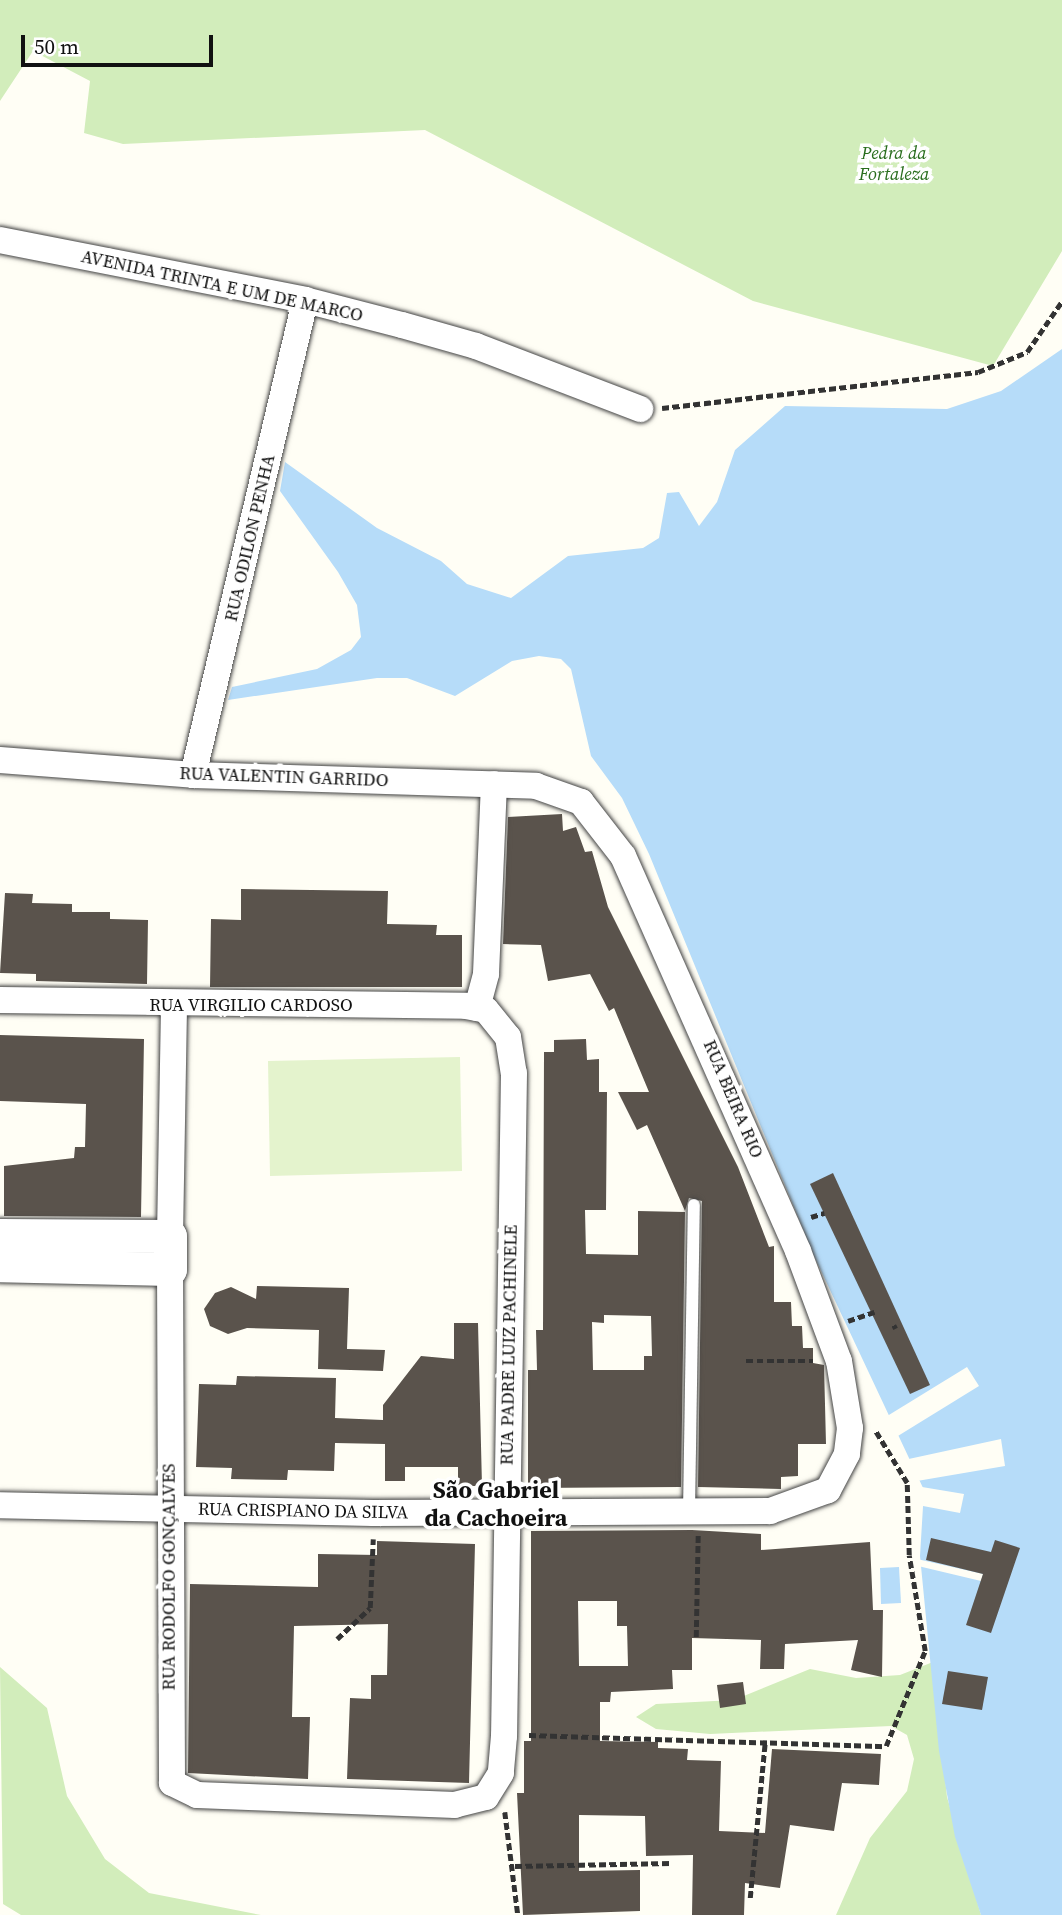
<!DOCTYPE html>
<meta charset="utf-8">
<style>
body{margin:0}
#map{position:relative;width:1062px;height:1915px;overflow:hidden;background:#fffef5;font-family:"Source Serif 4",serif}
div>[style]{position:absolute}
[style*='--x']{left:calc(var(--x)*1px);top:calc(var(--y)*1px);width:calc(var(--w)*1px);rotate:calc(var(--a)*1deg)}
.green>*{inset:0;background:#d2edbb}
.pitch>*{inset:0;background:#e4f3cd}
.water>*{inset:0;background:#b6dcf9}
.pier>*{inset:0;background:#fffef5}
.building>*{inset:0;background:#5a534c}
.path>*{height:4.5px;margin-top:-2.25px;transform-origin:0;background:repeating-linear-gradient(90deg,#333 0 7px,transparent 0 10.5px)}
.roads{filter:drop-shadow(0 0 2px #444) drop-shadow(0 0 2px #444)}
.service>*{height:12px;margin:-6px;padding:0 6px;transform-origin:6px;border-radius:6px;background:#fff}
.minor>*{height:26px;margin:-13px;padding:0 13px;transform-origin:13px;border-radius:13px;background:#fff}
.tertiary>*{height:33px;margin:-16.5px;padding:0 16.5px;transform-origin:16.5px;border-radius:16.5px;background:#fff}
span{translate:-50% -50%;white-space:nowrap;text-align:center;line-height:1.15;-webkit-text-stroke:7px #fff;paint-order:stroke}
.park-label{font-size:18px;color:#286d1c;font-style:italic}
.street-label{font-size:18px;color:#111}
.district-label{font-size:24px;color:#111;font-weight:700}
.scale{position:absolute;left:21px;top:35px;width:192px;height:32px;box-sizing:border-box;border:4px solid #111;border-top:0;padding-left:9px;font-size:21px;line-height:24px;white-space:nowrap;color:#111;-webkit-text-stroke:5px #fff;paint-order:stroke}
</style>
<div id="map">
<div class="green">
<i style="clip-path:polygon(0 0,1062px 0,1062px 251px,993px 366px,753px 301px,425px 130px,123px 144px,84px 133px,90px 81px,33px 51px,0 101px)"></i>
<i style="clip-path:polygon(933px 1662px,947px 1797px,981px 1915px,836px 1915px,870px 1838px,907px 1791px,914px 1759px,907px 1735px,891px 1726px,710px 1734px,656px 1729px,636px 1717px,656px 1704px,734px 1700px,810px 1669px,856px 1678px,900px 1675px)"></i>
<i style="clip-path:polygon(0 1667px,47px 1708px,67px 1796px,105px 1859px,149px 1893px,261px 1915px,21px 1915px,3px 1904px)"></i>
</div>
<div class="pitch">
<i style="clip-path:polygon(460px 1057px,462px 1171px,270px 1176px,268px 1061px)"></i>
</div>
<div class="water">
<i style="clip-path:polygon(1062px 349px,1062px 1915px,981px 1915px,955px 1837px,939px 1751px,920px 1556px,924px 1490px,814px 1256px,649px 854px,622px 798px,591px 756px,571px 669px,561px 659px,539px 656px,512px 661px,455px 696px,407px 678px,377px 678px,228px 700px,232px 687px,317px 669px,351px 650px,361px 637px,357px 605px,338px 572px,280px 491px,285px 462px,377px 528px,441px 561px,467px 584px,511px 598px,568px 556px,643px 548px,659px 538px,667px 493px,679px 492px,699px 526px,717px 502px,735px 450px,785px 406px,947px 409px,1001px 391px)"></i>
<i style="clip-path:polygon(899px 1567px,901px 1603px,881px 1604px,880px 1568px)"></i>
</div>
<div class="pier">
<i style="clip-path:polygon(967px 1367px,979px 1386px,893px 1439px,884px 1418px)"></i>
<i style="clip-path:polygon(1001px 1439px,1005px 1466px,917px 1481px,904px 1460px)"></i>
<i style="clip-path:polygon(922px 1487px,964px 1494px,960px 1513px,923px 1506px)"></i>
<i style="clip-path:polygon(917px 1559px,983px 1574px,981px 1581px,918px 1566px)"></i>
</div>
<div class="building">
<i style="clip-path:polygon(562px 814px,563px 831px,576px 827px,585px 852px,592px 851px,608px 907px,738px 1167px,769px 1247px,774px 1246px,774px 1302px,791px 1302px,792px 1326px,802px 1326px,803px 1348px,813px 1348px,813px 1363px,824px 1365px,826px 1444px,798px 1444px,798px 1476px,781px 1477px,781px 1489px,698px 1487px,702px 1201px,689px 1198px,685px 1211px,647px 1125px,637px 1130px,618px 1092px,649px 1092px,614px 1008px,609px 1011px,590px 974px,548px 981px,541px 945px,503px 944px,508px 817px)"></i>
<i style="clip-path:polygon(241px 889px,388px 891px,387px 924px,437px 925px,436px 935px,462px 935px,462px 987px,210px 987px,211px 919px,241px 920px)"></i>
<i style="clip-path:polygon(5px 893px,33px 894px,32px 903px,72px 904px,72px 912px,110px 912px,110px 919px,148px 920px,147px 984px,36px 981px,36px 974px,0 973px)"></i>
<i style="clip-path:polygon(0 1035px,144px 1039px,141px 1217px,4px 1216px,4px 1166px,74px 1158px,75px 1147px,85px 1147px,86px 1104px,0 1101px)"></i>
<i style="clip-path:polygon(evenodd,586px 1039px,587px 1060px,599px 1059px,599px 1092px,607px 1092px,606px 1210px,585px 1210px,586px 1254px,638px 1255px,638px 1211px,685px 1212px,681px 1487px,528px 1488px,528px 1370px,537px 1370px,536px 1330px,543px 1330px,544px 1052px,554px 1052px,554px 1040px,586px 1039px,604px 1315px,651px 1316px,652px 1356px,644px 1356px,644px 1370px,593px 1370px,592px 1322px,604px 1323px,604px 1315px)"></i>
<i style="clip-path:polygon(833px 1173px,930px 1385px,910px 1394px,810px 1184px)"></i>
<i style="clip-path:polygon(257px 1286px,349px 1288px,347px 1349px,385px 1350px,383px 1371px,318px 1369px,319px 1330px,247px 1328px,228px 1334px,210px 1326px,204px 1309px,215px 1293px,231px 1287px,256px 1299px)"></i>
<i style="clip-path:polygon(454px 1323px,478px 1323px,482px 1486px,458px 1486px,458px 1467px,405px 1467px,405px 1481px,385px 1481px,385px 1444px,335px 1443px,334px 1471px,288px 1470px,287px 1480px,231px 1479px,232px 1468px,196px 1467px,199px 1384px,236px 1385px,237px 1376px,336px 1378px,335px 1418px,383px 1420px,383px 1405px,421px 1356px,454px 1359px)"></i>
<i style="clip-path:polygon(evenodd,692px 1530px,761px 1534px,761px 1550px,870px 1542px,873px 1610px,883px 1610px,882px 1677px,851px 1670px,858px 1640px,785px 1644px,784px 1669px,760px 1669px,761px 1640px,692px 1638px,692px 1670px,672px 1670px,673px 1689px,611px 1692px,610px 1702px,600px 1702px,600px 1741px,658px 1742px,658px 1748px,688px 1749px,687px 1760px,721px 1761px,719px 1831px,765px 1833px,772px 1749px,881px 1754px,879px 1785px,842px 1783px,834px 1831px,790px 1825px,780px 1888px,745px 1883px,744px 1915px,692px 1915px,693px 1855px,646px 1856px,645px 1816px,579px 1815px,579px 1871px,640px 1870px,640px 1911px,523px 1915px,517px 1793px,524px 1793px,524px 1741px,531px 1741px,531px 1531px,692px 1530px,578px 1601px,617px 1601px,617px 1626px,627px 1626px,628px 1666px,579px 1666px,578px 1601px)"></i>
<i style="clip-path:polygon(931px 1538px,991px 1552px,995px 1540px,1020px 1548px,991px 1633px,966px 1625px,983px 1574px,926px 1560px)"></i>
<i style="clip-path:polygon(377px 1541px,475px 1544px,469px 1783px,347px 1779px,350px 1698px,371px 1699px,371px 1675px,387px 1675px,388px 1624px,294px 1626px,292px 1717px,310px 1717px,308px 1779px,188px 1773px,190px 1584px,318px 1587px,318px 1554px,377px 1555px)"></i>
<i style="clip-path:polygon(948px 1671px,988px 1677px,982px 1710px,942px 1704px)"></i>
<i style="clip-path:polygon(743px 1682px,746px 1704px,720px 1708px,717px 1685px)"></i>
</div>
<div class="path">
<i style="--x:662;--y:408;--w:318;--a:-6.5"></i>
<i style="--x:978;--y:372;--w:53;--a:-22.2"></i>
<i style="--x:1027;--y:352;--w:62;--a:-55.5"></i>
<i style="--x:811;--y:1217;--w:14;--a:-17"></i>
<i style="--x:848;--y:1321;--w:28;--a:-19"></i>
<i style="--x:894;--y:1325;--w:4;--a:63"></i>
<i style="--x:746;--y:1361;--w:67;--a:0"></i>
<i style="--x:696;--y:1637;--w:103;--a:-88.9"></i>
<i style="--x:337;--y:1639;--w:45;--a:-43.2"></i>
<i style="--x:370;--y:1608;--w:69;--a:-87.5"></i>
<i style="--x:529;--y:1735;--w:357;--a:1.8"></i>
<i style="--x:886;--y:1746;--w:103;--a:-67.7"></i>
<i style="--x:925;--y:1651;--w:97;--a:-99.5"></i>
<i style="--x:909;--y:1555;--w:72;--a:-91.6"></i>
<i style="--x:907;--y:1483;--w:60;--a:-121.3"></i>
<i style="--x:505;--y:1812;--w:104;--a:82.8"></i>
<i style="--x:515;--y:1866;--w:156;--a:-1.1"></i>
<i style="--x:750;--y:1898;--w:157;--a:-84.5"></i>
</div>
<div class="roads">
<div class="service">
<i style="--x:689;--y:1512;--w:307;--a:-89.1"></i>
</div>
<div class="minor">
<i style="--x:0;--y:240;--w:311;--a:11.1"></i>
<i style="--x:305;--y:300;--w:100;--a:14.5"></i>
<i style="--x:402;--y:325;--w:77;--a:15.8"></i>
<i style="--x:476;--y:346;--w:176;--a:21"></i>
<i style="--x:0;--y:760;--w:194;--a:4.4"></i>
<i style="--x:193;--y:775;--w:343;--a:1.8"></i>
<i style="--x:536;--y:786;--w:48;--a:19.6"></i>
<i style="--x:581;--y:802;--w:68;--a:52.1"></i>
<i style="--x:623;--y:856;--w:432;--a:66.1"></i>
<i style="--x:798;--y:1251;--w:117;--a:69.6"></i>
<i style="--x:839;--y:1361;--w:68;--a:80.7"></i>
<i style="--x:850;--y:1428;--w:26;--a:97"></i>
<i style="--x:847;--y:1454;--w:41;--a:117.8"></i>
<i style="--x:828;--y:1490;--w:62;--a:160.1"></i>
<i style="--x:770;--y:1511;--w:397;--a:179.7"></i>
<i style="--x:373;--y:1513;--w:373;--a:-178.8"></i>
<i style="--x:193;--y:775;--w:488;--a:-76.7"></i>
<i style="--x:0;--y:1000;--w:466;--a:0.7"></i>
<i style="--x:466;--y:1006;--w:20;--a:11"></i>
<i style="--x:486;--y:1010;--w:35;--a:51"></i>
<i style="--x:508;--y:1037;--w:36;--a:81"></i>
<i style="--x:514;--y:1073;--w:663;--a:90.86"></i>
<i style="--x:504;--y:1736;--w:37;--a:95"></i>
<i style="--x:501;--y:1773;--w:28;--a:122"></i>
<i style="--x:486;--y:1797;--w:32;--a:166"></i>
<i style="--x:455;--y:1805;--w:258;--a:-177.8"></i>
<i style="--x:197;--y:1795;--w:28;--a:-154"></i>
<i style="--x:172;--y:1783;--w:514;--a:-90.22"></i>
<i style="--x:477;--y:1008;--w:35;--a:-75"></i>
<i style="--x:486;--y:974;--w:190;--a:-87.6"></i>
<i style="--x:170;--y:1236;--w:230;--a:-89"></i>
</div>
<div class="tertiary">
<i style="--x:0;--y:1235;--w:170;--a:0.3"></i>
<i style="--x:170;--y:1236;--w:33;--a:90"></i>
<i style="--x:170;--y:1269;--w:170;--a:-178.7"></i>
</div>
</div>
<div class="park-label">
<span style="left:894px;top:164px">Pedra da<br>Fortaleza</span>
</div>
<div class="street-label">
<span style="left:222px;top:286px;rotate:12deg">AVENIDA TRINTA E UM DE MARCO</span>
<span style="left:250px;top:538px;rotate:-77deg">RUA ODILON PENHA</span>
<span style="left:284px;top:777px;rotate:2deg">RUA VALENTIN GARRIDO</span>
<span style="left:251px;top:1005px">RUA VIRGILIO CARDOSO</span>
<span style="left:733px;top:1099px;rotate:67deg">RUA BEIRA RIO</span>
<span style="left:509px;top:1345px;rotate:-89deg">RUA PADRE LUIZ PACHINELE</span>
<span style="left:303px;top:1511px;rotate:1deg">RUA CRISPIANO DA SILVA</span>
<span style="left:169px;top:1577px;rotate:-90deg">RUA RODOLFO GONÇALVES</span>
</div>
<div class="district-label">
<span style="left:496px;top:1504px">São Gabriel<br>da Cachoeira</span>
</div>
<div class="scale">50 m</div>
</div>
